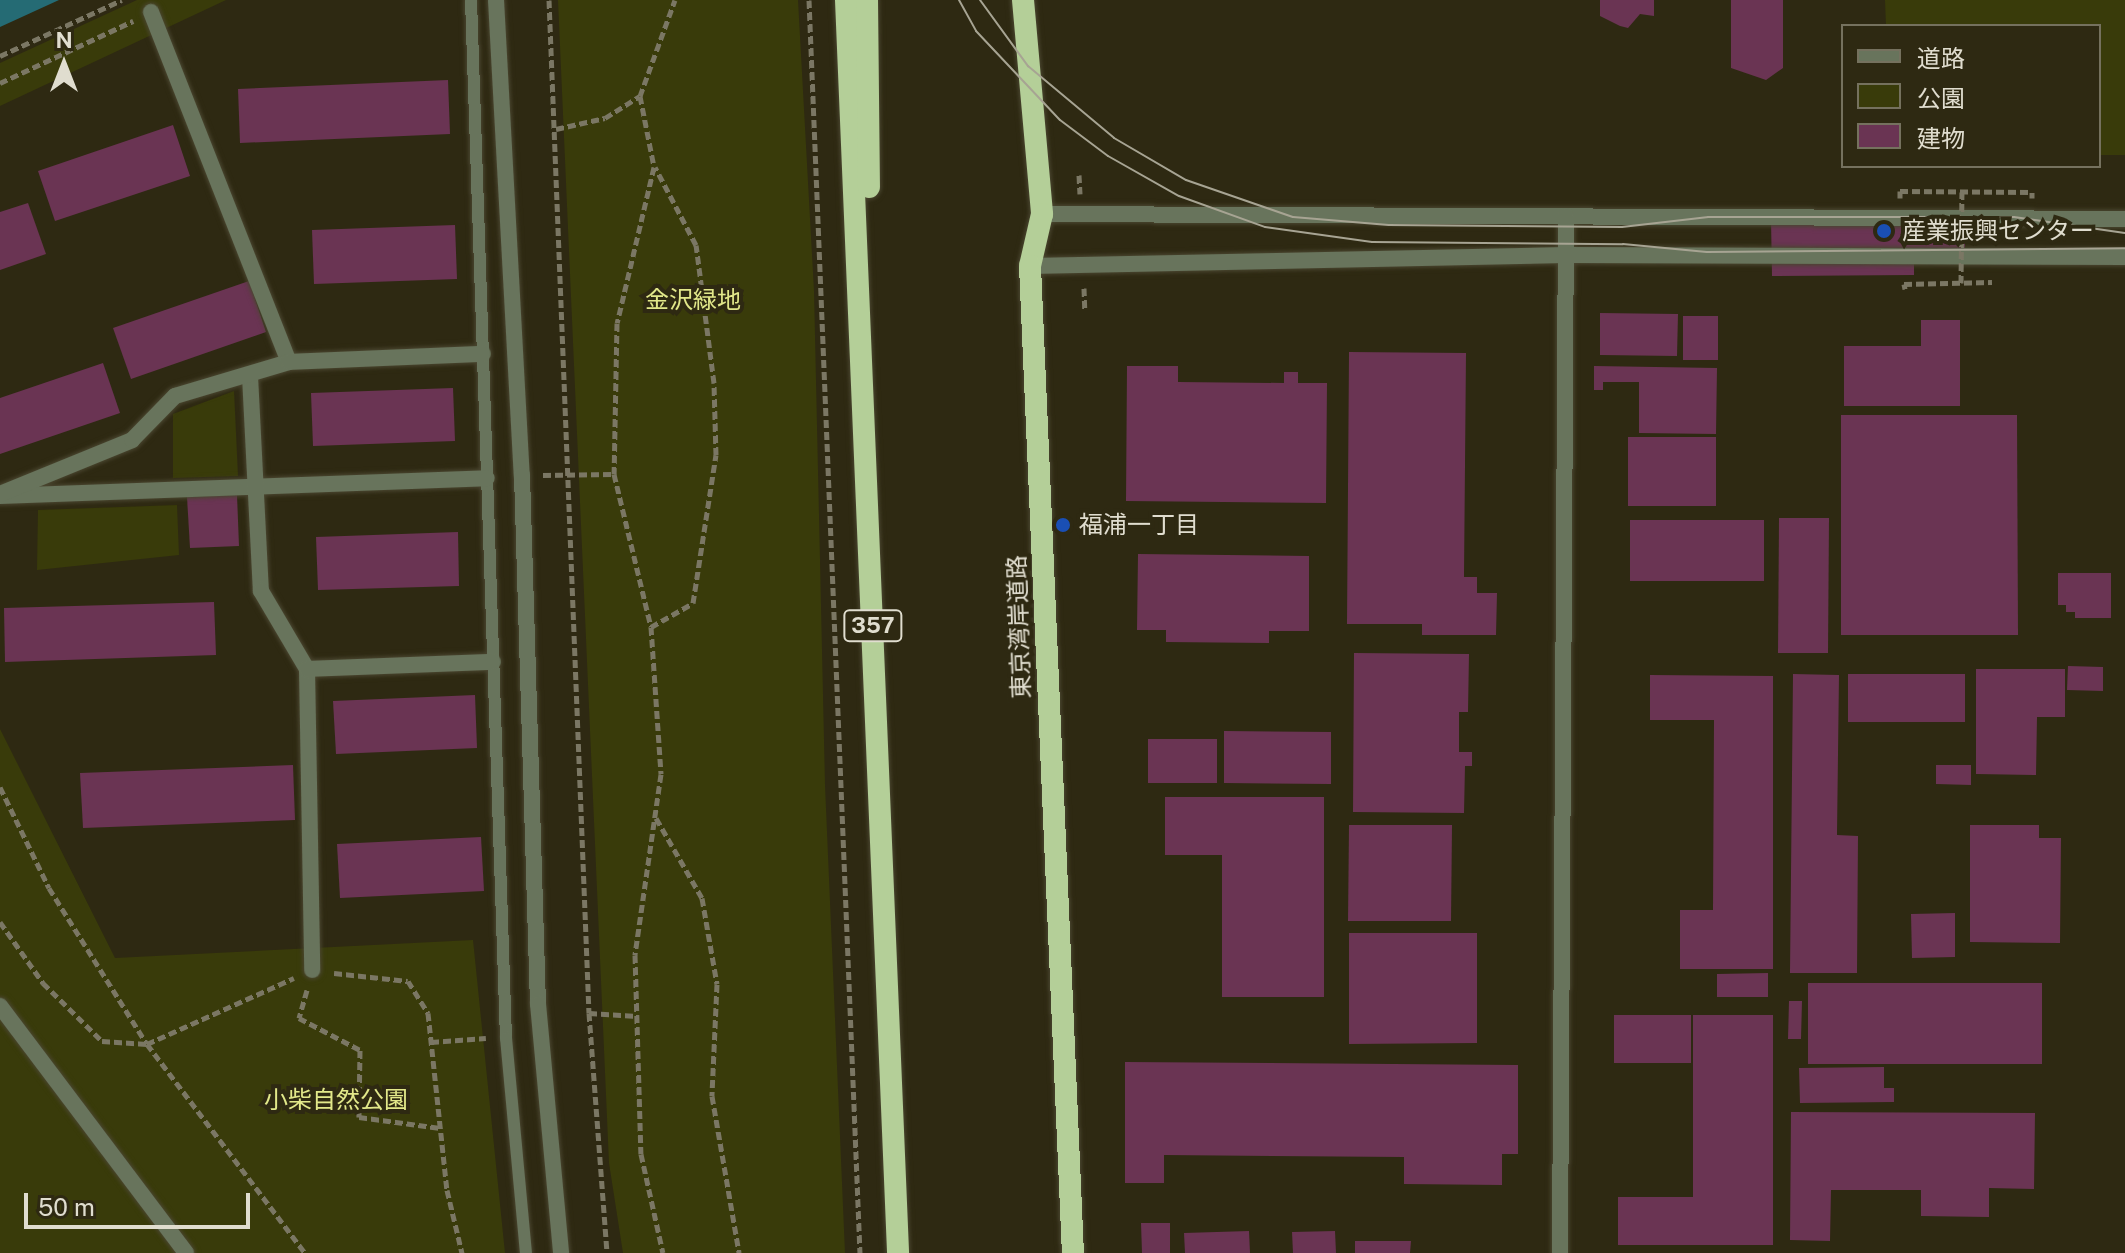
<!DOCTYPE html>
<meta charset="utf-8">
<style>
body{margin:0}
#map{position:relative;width:2125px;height:1253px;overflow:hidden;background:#2e2912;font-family:"Public Sans","Noto Sans JP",sans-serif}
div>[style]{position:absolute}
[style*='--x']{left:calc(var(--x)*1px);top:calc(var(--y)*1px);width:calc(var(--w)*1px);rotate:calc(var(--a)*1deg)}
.green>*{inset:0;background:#393b0a}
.water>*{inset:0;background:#256b74}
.building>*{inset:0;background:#6a3453}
.path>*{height:5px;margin-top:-2.5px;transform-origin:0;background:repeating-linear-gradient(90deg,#7b7764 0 8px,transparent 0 12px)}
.roads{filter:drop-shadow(0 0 2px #4a4630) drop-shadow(0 0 2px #4a4630)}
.service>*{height:12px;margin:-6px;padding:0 6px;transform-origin:6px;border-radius:6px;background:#68745c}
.pedestrian>*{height:16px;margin:-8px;padding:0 8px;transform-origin:8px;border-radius:8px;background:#68745c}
.minor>*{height:16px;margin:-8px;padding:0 8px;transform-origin:8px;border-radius:8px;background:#68745c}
.tertiary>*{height:16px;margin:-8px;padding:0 8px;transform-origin:8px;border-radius:8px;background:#68745c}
.trunk>*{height:22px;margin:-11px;padding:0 11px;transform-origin:11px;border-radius:11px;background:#b4cf98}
.tram>*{height:2px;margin:-1px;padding:0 1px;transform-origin:1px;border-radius:1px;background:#a7a493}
.path-bridge>*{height:5px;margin-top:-2.5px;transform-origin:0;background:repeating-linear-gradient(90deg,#7b7764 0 8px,transparent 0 12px)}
.dots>*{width:22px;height:22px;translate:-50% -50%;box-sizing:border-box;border:4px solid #2e2912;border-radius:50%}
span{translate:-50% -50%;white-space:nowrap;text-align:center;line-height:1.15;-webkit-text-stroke:8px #2e2912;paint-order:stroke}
.shield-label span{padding:2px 6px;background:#2e2912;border:2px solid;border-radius:6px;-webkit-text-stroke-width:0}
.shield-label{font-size:22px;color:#e0ddcf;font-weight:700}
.poi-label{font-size:24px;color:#e0ddcf}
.left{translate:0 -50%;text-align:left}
.park-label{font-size:24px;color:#e2e88a}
.street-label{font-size:24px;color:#e0ddcf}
.legend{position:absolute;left:1841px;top:24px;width:260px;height:144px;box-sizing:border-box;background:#2e2912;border:2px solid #75715e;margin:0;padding:10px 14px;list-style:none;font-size:24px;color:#e0ddcf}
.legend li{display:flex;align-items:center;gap:16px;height:40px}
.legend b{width:40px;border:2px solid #75715e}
.north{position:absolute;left:24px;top:24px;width:80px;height:80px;-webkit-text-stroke:6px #2e2912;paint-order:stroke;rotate:0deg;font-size:22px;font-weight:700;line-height:32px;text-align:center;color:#e0ddcf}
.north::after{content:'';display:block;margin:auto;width:28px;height:36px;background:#e0ddcf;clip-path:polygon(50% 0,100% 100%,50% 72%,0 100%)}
.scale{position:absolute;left:24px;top:1193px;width:226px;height:36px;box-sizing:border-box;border:4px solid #e0ddcf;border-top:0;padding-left:10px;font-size:24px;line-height:28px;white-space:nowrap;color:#e0ddcf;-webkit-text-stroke:6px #2e2912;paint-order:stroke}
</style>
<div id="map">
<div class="green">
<i style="clip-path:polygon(137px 0,226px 0,0 106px,0 63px)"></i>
<i style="clip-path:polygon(558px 0,798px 0,814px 291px,825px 785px,845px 1253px,623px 1253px,609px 1163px)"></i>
<i style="clip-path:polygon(1885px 0,2125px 0,2125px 155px,2099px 155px,2099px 26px,1886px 26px)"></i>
<i style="clip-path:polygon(234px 391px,238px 476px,173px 478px,173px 414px)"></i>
<i style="clip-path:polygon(177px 505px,179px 555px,37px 570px,38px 510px)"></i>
<i style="clip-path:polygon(0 729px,115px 958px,473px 940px,505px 1253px,0 1253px)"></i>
</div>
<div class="water">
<i style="clip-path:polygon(0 0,59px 0,0 27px)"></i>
</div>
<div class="building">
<i style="clip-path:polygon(1600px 0,1654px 0,1654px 16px,1640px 14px,1628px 28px,1620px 26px,1600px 16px)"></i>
<i style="clip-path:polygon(1731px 0,1783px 0,1783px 68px,1766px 80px,1731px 68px)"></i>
<i style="clip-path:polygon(448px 80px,450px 134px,240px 143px,238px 89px)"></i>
<i style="clip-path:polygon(173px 125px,190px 176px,55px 221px,38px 171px)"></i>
<i style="clip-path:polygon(28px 203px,46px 254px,0 270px,0 212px)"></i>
<i style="clip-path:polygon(1965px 217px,1965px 263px,1914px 262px,1914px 275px,1772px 276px,1771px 220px)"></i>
<i style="clip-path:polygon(455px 225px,457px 279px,314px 284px,312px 230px)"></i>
<i style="clip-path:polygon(249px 281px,266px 332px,131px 379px,113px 328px)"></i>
<i style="clip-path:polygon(1600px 313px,1678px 314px,1677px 356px,1600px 355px)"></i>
<i style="clip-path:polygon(1683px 316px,1718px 316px,1718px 360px,1683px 360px)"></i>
<i style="clip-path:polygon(1921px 320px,1960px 320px,1960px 406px,1844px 406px,1844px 346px,1921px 346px)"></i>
<i style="clip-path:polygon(1349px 352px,1466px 353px,1464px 577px,1477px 577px,1477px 593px,1497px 593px,1496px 635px,1422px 635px,1422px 624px,1347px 624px)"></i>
<i style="clip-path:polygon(103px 363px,120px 413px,0 454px,0 398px)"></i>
<i style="clip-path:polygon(1127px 366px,1178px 366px,1178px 382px,1284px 383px,1284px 372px,1298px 372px,1298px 383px,1327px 383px,1326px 503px,1126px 501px)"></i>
<i style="clip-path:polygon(1594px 366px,1717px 368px,1716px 434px,1639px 433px,1639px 382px,1603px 382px,1603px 390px,1594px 390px)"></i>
<i style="clip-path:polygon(453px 388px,455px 441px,313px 446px,311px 393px)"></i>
<i style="clip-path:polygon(1841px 415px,2017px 415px,2018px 635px,1841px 635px)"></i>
<i style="clip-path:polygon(1628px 437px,1716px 437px,1716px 506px,1628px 506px)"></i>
<i style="clip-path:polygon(237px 495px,239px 546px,190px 548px,187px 497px)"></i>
<i style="clip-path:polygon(1779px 518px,1829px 518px,1828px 653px,1778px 653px)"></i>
<i style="clip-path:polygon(1630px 520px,1764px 520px,1764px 581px,1630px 581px)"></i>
<i style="clip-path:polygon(458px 532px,459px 586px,318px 590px,316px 537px)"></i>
<i style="clip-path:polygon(1138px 554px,1309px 556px,1309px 631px,1269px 631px,1269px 643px,1166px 642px,1166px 630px,1137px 630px)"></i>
<i style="clip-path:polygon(2058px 573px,2111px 573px,2111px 618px,2075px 618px,2075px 612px,2066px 612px,2066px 605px,2058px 605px)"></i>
<i style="clip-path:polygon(214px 602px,216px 655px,5px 662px,4px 608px)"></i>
<i style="clip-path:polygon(1354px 653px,1469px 654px,1468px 712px,1459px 712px,1459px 752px,1472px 752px,1472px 766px,1465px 766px,1464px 813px,1353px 812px)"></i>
<i style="clip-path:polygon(2068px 666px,2103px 667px,2103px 691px,2067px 690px)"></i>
<i style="clip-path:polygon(1976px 669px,2065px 669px,2065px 717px,2037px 717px,2036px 775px,1976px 774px)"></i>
<i style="clip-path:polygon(1793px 674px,1839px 675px,1837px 835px,1858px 836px,1857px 973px,1790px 973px)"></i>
<i style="clip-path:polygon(1848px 674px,1965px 674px,1965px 722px,1848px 722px)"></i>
<i style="clip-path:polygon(1650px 675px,1773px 676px,1773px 969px,1680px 969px,1680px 910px,1713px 910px,1714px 720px,1650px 720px)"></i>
<i style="clip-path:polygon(475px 695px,477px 748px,336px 754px,333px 701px)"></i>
<i style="clip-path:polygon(1224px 731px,1331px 732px,1331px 784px,1224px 783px)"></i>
<i style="clip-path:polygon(1148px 739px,1217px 739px,1217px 783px,1148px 783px)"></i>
<i style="clip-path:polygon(293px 765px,295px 820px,83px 828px,80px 773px)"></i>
<i style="clip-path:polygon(1936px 765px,1971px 765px,1971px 785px,1936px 784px)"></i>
<i style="clip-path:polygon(1165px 797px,1324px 797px,1324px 997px,1222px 997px,1222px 855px,1165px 855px)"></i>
<i style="clip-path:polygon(1349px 825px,1452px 825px,1451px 921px,1348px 921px)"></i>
<i style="clip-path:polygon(1970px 825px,2039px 825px,2039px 838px,2061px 838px,2060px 943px,1970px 942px)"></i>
<i style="clip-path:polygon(481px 837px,484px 891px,340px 898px,337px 844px)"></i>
<i style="clip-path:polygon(1955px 913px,1955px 957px,1912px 958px,1911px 914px)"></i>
<i style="clip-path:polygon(1349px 933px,1477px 933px,1477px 1043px,1349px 1044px)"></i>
<i style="clip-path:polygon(1768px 973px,1768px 997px,1717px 997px,1717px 974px)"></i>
<i style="clip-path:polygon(1808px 983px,2042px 983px,2042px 1064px,1808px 1064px)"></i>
<i style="clip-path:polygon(1789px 1001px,1802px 1001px,1801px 1039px,1788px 1039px)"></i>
<i style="clip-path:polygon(1614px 1015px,1691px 1015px,1691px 1063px,1614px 1063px)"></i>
<i style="clip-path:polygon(1693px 1015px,1773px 1015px,1773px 1245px,1618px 1245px,1618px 1197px,1693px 1197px)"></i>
<i style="clip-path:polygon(1125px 1062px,1518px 1065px,1518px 1154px,1502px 1154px,1502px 1185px,1404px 1184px,1404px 1157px,1164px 1155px,1164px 1183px,1125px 1183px)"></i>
<i style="clip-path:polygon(1884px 1067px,1884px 1088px,1894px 1088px,1894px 1102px,1800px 1103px,1799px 1068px)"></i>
<i style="clip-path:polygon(1791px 1112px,2035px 1113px,2034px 1189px,1989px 1188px,1989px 1217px,1921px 1216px,1921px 1190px,1831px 1190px,1830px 1241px,1790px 1240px)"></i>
<i style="clip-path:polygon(1141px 1223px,1170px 1223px,1170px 1253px,1142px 1253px)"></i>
<i style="clip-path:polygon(1249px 1231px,1250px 1253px,1185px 1253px,1184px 1233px)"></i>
<i style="clip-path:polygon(1335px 1231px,1336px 1253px,1293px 1253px,1292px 1232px)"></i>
<i style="clip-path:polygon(1355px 1241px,1411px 1241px,1410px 1253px,1355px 1253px)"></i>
</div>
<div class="path">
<i style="--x:549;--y:0;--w:1014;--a:87.74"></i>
<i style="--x:589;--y:1013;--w:241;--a:85.7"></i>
<i style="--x:809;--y:0;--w:1254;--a:87.67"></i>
<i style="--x:0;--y:56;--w:134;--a:-24.7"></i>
<i style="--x:0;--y:83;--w:147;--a:-25"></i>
<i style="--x:640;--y:96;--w:72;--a:78.8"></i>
<i style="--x:654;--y:167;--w:160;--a:103.3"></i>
<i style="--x:617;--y:323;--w:151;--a:91.1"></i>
<i style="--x:614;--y:474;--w:157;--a:76.4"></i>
<i style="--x:651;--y:627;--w:147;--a:86.1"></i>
<i style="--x:661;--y:774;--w:183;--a:98.2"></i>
<i style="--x:635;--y:955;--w:199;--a:88.3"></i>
<i style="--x:641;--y:1154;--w:101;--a:77.5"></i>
<i style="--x:556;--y:129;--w:50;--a:-12.7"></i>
<i style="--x:605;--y:118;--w:41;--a:-32.2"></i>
<i style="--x:640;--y:96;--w:102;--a:-70"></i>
<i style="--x:1079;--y:175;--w:19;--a:87"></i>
<i style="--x:1900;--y:198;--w:7;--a:-90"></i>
<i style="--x:1900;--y:191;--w:132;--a:0.4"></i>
<i style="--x:2032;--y:192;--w:6;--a:90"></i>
<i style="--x:1084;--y:288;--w:23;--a:88"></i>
<i style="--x:1905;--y:289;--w:5;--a:-101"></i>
<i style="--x:1904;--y:284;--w:88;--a:-1.3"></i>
<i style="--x:543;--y:475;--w:70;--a:-0.8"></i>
<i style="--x:651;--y:627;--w:48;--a:-29.7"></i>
<i style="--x:693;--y:603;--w:150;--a:-81.2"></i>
<i style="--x:716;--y:455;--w:72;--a:-91.6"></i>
<i style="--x:714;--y:383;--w:139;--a:-97.4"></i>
<i style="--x:696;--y:245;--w:88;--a:-117.7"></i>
<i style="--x:0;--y:787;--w:112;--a:64.1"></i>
<i style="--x:49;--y:888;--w:184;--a:57.9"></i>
<i style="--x:147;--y:1044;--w:262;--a:52.9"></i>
<i style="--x:656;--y:818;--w:92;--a:60.1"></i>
<i style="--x:702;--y:898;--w:87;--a:80.1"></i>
<i style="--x:717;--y:984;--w:112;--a:92.6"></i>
<i style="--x:712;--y:1096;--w:159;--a:80.2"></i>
<i style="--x:0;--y:922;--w:75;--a:54.8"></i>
<i style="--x:43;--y:983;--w:83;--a:44.5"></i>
<i style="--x:102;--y:1041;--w:45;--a:3.8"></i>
<i style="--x:147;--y:1044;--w:161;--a:-24.2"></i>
<i style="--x:334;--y:973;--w:74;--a:6.2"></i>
<i style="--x:408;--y:981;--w:38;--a:58"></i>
<i style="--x:428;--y:1013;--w:178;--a:83.9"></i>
<i style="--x:447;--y:1190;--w:65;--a:76.6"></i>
<i style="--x:307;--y:990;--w:29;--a:106"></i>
<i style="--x:299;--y:1018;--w:69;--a:27.7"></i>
<i style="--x:360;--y:1050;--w:67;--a:90.9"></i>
<i style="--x:359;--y:1117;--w:82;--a:7.7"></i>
<i style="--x:589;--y:1013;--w:48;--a:3.6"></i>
<i style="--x:431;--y:1042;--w:55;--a:-4.2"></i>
</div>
<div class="roads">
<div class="service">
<i style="--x:471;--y:0;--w:1039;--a:88.07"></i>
<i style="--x:506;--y:1038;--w:216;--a:84.7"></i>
</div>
<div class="pedestrian">
<i style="--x:151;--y:12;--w:376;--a:68.5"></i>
<i style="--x:0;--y:496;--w:487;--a:-2.1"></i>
<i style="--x:307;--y:669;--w:301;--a:89"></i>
<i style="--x:0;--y:1006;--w:309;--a:53"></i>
</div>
<div class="minor">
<i style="--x:250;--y:376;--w:215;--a:87.1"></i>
<i style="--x:261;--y:591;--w:91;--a:59.5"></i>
<i style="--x:307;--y:669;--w:186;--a:-2.2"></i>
<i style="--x:0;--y:494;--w:143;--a:-22.2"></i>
<i style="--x:132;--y:440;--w:62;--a:-45.7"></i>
<i style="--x:175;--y:396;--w:119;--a:-16.6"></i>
<i style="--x:289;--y:362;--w:194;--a:-2.4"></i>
</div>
<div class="tertiary">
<i style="--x:496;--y:0;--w:476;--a:86.9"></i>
<i style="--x:522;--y:475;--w:529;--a:88.27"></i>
<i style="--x:538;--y:1004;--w:250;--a:84.7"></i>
<i style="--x:1042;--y:214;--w:1083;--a:0.26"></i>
<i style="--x:1030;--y:266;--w:536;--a:-1.18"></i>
<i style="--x:1566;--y:255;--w:559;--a:0.2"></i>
<i style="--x:1560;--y:1253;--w:1037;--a:-89.67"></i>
</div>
<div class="trunk">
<i style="--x:846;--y:0;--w:1254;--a:87.62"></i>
<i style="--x:867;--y:0;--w:187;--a:89.4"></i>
<i style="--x:1023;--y:0;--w:215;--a:84.9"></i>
<i style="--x:1042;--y:214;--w:53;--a:103"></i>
<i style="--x:1030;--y:266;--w:988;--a:87.51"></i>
</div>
</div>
<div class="tram">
<i style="--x:959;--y:0;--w:35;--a:61"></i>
<i style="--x:976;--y:31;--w:122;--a:46.7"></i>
<i style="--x:1060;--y:120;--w:60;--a:36.9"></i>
<i style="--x:1108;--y:156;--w:81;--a:29.4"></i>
<i style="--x:1179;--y:196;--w:91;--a:19.8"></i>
<i style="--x:1265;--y:227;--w:108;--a:8"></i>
<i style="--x:1372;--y:242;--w:251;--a:0.5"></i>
<i style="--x:1623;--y:244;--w:84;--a:5.4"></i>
<i style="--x:1707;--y:252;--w:418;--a:-0.5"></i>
<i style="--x:980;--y:0;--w:82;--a:54"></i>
<i style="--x:1028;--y:66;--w:112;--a:39.9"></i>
<i style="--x:1114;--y:138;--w:83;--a:30.3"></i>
<i style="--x:1186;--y:180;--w:113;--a:19.1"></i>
<i style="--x:1293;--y:217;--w:96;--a:4.8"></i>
<i style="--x:1389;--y:225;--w:233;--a:0.5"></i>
<i style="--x:1622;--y:227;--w:87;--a:-6.6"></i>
<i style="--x:1708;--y:217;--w:306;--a:0"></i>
<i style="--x:2014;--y:217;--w:112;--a:8.2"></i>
</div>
<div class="path-bridge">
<i style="--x:1961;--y:283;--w:91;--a:-89.4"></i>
</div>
<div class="dots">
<i style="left:1884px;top:231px;background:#1a4fb4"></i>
<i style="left:1063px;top:525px;background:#1a4fb4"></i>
</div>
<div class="shield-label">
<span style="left:873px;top:626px">357</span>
</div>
<div class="poi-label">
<span class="left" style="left:1902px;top:231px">産業振興センター</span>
<span class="left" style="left:1079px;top:525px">福浦一丁目</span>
</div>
<div class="park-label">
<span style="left:693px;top:300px">金沢緑地</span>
<span style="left:336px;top:1100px">小柴自然公園</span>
</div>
<div class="street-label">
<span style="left:1019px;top:627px;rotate:-92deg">東京湾岸道路</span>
</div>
<ul class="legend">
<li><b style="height:10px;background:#68745c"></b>道路</li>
<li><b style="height:22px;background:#393b0a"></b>公園</li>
<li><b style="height:22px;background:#6a3453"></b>建物</li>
</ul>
<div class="north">N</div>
<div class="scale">50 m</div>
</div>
